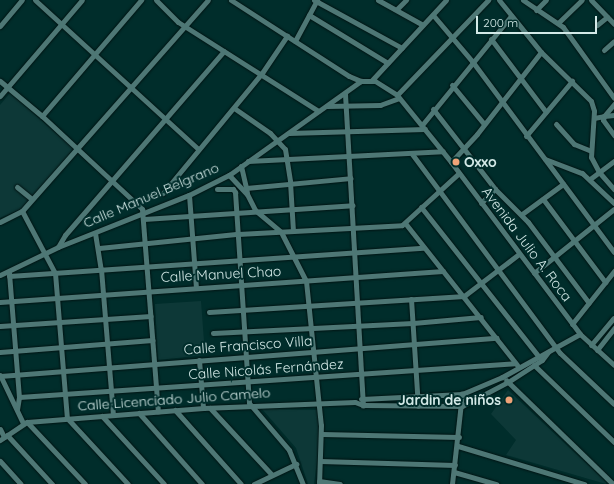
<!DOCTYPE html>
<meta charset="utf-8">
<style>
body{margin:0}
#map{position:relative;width:614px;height:484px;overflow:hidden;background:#002d2b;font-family:Quicksand,sans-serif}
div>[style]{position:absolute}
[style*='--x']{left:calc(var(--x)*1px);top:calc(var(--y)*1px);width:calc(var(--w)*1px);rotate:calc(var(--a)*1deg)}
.built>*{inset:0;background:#0d3837}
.roads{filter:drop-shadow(0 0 1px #001312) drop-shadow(0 0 1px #001312)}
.minor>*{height:5px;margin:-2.5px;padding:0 2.5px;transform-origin:2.5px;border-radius:2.5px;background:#4e7775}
.dots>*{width:11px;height:11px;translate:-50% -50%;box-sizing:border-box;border:2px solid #002d2b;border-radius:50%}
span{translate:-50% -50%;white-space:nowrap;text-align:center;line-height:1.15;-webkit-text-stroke:4px #002d2b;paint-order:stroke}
.poi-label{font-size:14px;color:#d3e9e7;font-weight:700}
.left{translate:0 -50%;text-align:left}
.right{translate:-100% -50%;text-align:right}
.street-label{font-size:14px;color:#d3e9e7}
.scale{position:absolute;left:476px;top:16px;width:121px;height:18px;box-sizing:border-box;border:2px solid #d3e9e7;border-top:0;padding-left:5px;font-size:12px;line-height:14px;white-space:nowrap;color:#d3e9e7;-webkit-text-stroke:3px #002d2b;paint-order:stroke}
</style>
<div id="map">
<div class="built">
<i style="clip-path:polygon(10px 93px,74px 149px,21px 209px,0 218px,0 105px)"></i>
<i style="clip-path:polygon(201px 301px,205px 355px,158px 360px,155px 304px)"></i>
<i style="clip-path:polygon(508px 390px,606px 482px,606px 484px,506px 455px,516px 440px,491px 414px)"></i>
<i style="clip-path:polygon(262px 409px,318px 410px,320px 437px,314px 484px,308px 484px,296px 448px)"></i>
</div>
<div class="roads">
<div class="minor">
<i style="--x:35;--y:0;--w:221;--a:42.4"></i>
<i style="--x:156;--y:0;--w:31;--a:45"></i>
<i style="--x:178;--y:22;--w:166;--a:32.4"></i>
<i style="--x:231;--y:0;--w:140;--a:32.8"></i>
<i style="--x:349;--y:76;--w:13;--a:23"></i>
<i style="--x:361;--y:81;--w:14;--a:0"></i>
<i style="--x:375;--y:81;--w:26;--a:32"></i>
<i style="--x:397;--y:95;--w:86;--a:51.1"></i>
<i style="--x:451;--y:162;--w:215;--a:53.1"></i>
<i style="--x:580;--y:334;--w:46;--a:42.4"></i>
<i style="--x:314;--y:0;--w:100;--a:28.6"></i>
<i style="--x:378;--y:0;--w:51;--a:29.1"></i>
<i style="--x:499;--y:0;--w:67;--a:51.1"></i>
<i style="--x:541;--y:52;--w:70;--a:44.4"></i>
<i style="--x:591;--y:101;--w:10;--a:73"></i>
<i style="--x:594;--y:111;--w:46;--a:93.7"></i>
<i style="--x:591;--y:157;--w:17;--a:62"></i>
<i style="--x:599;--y:172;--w:23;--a:49"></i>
<i style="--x:523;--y:0;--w:48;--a:34"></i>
<i style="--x:563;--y:27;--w:87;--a:54.3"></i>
<i style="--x:591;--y:0;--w:33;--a:46"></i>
<i style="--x:397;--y:9;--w:13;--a:-45"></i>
<i style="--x:536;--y:10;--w:14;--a:-45"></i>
<i style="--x:309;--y:15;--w:92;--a:31.3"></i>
<i style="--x:433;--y:15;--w:60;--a:49.7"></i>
<i style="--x:472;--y:61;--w:238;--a:53.4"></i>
<i style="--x:558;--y:23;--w:33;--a:-44"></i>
<i style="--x:597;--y:25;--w:13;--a:-39"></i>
<i style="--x:0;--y:26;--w:34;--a:-50"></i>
<i style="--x:491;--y:39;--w:91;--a:53"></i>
<i style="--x:295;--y:41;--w:47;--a:-61.8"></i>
<i style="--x:604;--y:50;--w:13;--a:-42"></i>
<i style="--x:372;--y:80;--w:109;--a:-47.2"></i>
<i style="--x:0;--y:81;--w:55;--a:39.8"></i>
<i style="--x:42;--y:116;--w:137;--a:42.9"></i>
<i style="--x:142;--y:209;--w:203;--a:85.5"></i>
<i style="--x:452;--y:85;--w:50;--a:50.6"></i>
<i style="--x:345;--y:94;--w:312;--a:86.7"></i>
<i style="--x:397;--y:95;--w:132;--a:-46.2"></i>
<i style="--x:0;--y:96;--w:126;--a:-49.5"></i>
<i style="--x:327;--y:106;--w:53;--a:-1.1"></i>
<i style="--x:380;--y:105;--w:20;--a:-20"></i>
<i style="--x:234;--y:108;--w:44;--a:34.8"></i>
<i style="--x:270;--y:133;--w:22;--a:47"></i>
<i style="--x:285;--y:149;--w:33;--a:81"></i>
<i style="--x:290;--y:182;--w:49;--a:86.5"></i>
<i style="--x:433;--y:109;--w:101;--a:52.2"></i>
<i style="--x:495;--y:189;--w:47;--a:45"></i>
<i style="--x:528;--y:222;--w:101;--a:53"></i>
<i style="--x:614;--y:115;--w:10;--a:174"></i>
<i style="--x:604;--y:116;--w:4;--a:104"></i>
<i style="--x:603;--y:120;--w:19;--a:54"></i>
<i style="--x:42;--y:116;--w:153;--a:-49.5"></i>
<i style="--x:594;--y:118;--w:10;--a:-11"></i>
<i style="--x:604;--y:116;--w:16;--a:-50"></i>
<i style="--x:556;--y:124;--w:27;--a:48"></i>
<i style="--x:574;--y:144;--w:18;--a:22"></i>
<i style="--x:422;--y:125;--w:141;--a:-50.8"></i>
<i style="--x:289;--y:133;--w:136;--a:-1.7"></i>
<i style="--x:526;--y:136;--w:72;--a:-50.1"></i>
<i style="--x:412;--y:154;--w:248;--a:53.4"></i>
<i style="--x:560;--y:353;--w:74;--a:43.4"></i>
<i style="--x:545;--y:159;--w:40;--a:21"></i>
<i style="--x:582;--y:173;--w:44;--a:43.2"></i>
<i style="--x:248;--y:161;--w:195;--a:-2.9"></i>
<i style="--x:451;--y:162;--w:38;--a:-47"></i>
<i style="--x:477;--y:134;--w:104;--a:-52"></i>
<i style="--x:241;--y:166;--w:23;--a:77"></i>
<i style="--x:229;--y:175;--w:26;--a:47"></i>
<i style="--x:247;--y:194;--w:18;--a:63"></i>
<i style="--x:255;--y:210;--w:34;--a:40"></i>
<i style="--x:281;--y:232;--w:55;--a:63"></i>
<i style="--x:306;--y:281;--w:145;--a:84.1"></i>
<i style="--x:321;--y:425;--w:59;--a:91.9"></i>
<i style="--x:590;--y:179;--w:30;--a:-37"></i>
<i style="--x:17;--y:187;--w:19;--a:39"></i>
<i style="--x:217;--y:189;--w:16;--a:0"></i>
<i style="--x:233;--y:189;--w:4;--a:56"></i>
<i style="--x:235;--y:192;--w:211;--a:86.2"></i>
<i style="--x:249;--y:403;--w:62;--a:49.6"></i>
<i style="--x:289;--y:450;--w:37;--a:68"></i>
<i style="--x:163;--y:193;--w:156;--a:-50.5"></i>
<i style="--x:262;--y:73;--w:45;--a:-56"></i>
<i style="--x:247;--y:193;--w:5;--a:-101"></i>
<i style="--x:246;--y:188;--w:105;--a:-5.4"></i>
<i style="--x:189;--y:195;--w:93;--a:85.7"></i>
<i style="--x:543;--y:199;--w:104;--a:53.2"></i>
<i style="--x:481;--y:203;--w:20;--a:-45"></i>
<i style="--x:421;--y:207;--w:191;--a:51.8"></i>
<i style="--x:22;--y:211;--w:70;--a:62"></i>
<i style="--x:55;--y:273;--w:145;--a:85.3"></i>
<i style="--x:67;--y:418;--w:90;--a:47.3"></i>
<i style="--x:522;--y:214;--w:51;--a:-36.2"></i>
<i style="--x:144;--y:219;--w:209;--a:-3.8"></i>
<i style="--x:0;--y:222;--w:25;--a:-27"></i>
<i style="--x:22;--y:211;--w:281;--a:-48.6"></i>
<i style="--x:405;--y:223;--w:181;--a:51.7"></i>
<i style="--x:95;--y:233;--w:36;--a:81"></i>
<i style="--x:101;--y:269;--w:146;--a:85.3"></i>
<i style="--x:58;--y:247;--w:14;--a:-60"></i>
<i style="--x:65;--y:235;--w:243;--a:-49.2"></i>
<i style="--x:99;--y:248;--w:140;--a:-5.8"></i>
<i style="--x:238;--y:234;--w:164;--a:-3.1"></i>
<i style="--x:402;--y:225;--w:77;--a:-42.4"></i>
<i style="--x:9;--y:273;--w:124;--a:85.4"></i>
<i style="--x:19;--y:397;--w:12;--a:99"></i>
<i style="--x:534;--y:273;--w:102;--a:-38.7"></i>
<i style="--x:0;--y:275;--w:64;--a:-25.8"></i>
<i style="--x:58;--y:247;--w:141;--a:-21.7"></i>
<i style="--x:189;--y:195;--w:45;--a:-26.6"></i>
<i style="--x:229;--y:175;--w:162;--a:-35.5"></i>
<i style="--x:9;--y:276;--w:415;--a:-3.9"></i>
<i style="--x:411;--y:299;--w:107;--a:86.3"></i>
<i style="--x:0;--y:302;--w:444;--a:-4"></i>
<i style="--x:209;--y:312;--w:256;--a:-3.6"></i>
<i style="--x:464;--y:296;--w:69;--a:-37.4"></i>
<i style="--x:572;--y:324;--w:68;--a:-51.6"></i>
<i style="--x:0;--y:326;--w:151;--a:-3.8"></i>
<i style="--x:213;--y:333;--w:200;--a:-2.9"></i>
<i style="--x:413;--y:323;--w:68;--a:-5"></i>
<i style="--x:591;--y:345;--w:35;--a:-50"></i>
<i style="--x:597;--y:350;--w:28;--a:-52"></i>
<i style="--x:0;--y:352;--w:153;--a:-4.5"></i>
<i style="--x:199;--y:360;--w:48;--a:85.2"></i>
<i style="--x:534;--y:365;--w:111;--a:43.9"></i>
<i style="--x:0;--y:375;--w:53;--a:64.4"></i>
<i style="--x:0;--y:376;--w:498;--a:-4.4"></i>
<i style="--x:506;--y:380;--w:149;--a:44.2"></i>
<i style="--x:19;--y:397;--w:497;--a:-3.9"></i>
<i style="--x:361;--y:399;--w:101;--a:-2.8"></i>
<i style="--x:462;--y:394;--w:43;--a:-23"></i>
<i style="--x:502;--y:377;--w:89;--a:-28.9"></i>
<i style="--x:210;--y:408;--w:91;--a:47.2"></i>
<i style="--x:175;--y:410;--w:99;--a:48.3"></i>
<i style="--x:139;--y:413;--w:95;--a:48.4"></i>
<i style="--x:102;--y:416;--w:92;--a:47.6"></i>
<i style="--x:27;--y:422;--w:85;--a:46.9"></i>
<i style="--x:0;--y:429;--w:9;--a:63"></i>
<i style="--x:322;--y:434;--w:137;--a:1.3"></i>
<i style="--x:7;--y:435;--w:67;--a:47.4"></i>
<i style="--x:0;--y:440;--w:32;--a:-34"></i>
<i style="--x:27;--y:422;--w:177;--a:-4.5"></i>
<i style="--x:203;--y:408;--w:152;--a:-2.3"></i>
<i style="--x:355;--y:402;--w:9;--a:21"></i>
<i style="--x:363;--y:405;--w:99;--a:0.6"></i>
<i style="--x:462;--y:406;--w:52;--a:-27.6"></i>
<i style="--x:508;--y:382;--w:40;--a:-32.9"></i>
<i style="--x:542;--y:360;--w:10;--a:-53"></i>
<i style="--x:458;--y:446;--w:132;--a:16.8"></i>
<i style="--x:0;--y:461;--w:31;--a:48"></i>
<i style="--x:320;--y:461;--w:135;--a:1.7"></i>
<i style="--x:454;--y:472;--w:44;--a:15.9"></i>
<i style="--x:319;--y:481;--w:21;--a:8"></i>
<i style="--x:254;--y:484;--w:47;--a:-25.5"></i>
<i style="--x:452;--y:484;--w:91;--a:-83.7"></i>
</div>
</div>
<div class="dots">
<i style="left:456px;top:162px;background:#efa378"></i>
<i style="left:509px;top:400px;background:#efa378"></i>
</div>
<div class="poi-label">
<span class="left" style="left:464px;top:162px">Oxxo</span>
<span class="right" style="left:501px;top:400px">Jardin de niños</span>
</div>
<div class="street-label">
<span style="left:151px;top:195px;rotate:-23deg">Calle Manuel Belgrano</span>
<span style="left:527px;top:244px;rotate:53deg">Avenida Julio A. Roca</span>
<span style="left:221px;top:274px;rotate:-3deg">Calle Manuel Chao</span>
<span style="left:248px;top:345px;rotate:-4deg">Calle Francisco Villa</span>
<span style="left:266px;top:369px;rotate:-4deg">Calle Nicolás Fernández</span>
<span style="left:174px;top:399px;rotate:-4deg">Calle Licenciado Julio Camelo</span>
</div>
<div class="scale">200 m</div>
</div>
